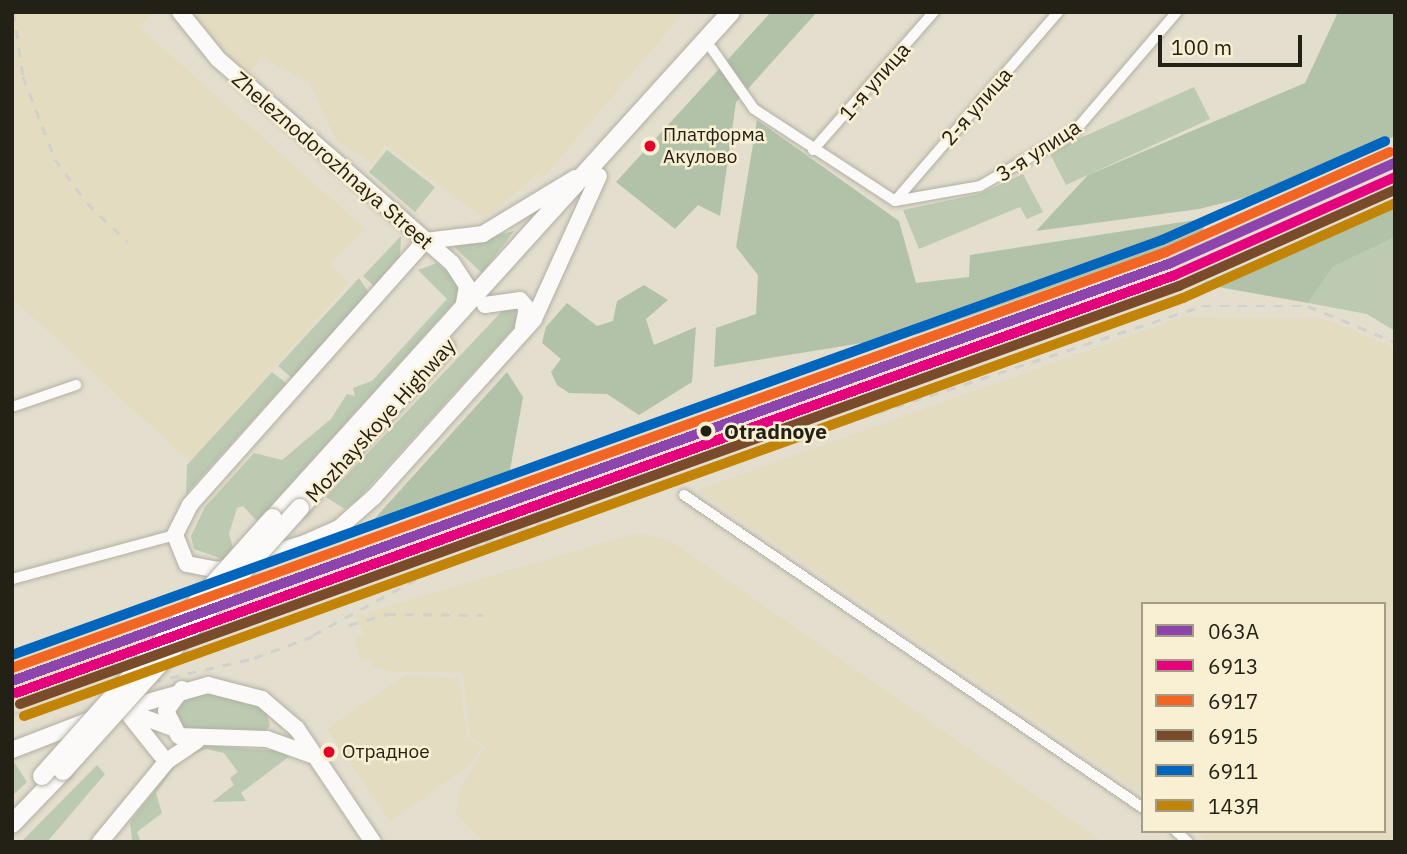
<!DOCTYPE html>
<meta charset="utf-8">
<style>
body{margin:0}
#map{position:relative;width:1407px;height:854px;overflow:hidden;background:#e3dece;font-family:"IBM Plex Sans",sans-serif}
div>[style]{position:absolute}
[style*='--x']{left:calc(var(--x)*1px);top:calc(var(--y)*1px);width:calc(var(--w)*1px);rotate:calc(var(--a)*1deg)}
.built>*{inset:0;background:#e4dcc1}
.green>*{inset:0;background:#bbcab1}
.forest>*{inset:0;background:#b2c2a9}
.roads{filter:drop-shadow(0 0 2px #b2afa2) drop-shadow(0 0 2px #b2afa2)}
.street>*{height:10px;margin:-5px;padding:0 5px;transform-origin:5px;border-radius:5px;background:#fbfaf8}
.secondary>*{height:16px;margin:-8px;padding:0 8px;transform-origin:8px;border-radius:8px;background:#fbfaf8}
.primary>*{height:18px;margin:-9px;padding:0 9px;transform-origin:9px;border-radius:9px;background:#fbfaf8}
.rail>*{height:2.5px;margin-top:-1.25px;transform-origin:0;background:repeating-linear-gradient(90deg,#d1d0cb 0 9px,transparent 0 18px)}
.bridges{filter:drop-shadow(0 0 2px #b2afa2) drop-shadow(0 0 2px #b2afa2)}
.primary-bridge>*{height:18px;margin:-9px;padding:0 9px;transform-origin:9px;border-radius:9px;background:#fbfaf8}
.rail-1>*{height:10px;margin:-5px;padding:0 5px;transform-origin:5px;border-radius:5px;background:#8e44ad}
.rail-2>*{height:10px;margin:-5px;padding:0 5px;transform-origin:5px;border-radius:5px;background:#e5007d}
.rail-3>*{height:10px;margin:-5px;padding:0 5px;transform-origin:5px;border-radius:5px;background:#f26522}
.rail-4>*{height:10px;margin:-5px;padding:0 5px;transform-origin:5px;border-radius:5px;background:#7a4b2a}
.rail-5>*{height:10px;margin:-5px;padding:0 5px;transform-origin:5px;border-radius:5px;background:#0065bd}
.rail-6>*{height:10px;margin:-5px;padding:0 5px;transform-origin:5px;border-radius:5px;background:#c28406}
.dots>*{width:19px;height:19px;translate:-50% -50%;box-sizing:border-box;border:4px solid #f9f0d3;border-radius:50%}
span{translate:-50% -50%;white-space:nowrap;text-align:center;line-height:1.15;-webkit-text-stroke:5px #f9f0d3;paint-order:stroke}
.bus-label{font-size:19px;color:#232016}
.left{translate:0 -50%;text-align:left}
.street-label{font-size:21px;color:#232016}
.stop-label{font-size:21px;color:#232016;font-weight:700}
.frame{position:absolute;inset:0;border:14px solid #232016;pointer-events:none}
.legend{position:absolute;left:1141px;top:602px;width:245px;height:231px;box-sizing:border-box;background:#f9f0d3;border:2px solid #a39d87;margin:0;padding:9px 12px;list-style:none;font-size:21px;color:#232016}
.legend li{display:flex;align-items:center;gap:14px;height:35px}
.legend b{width:35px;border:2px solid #a39d87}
.scale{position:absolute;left:1158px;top:35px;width:144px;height:32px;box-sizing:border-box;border:4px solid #232016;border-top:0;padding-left:9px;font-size:21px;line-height:24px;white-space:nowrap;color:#232016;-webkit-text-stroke:5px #f9f0d3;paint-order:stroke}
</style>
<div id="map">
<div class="built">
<i style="clip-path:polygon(12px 12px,155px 12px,139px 27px,365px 229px,330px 265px,349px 283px,190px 462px,12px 298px)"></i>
<i style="clip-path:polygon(189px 12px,684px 12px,544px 177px,538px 173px,485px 219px,385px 145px,372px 164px,336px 140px,309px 82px,261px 58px,247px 76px)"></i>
<i style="clip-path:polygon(1182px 317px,1325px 319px,1395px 348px,1391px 842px,1208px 842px,1193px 831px,1384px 831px,1384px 604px,1143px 604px,1143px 794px,697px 490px)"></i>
<i style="clip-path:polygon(636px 533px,671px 541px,1103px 842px,484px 842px,456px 813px,460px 788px,486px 746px,470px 738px,463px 672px,393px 672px,372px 667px,371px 658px,360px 661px,354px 638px,364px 635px,355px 616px)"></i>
<i style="clip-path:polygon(120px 618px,129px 645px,101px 695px,12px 724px,12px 656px)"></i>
<i style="clip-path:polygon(405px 675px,459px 678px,467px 738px,482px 747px,469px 766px,390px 821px,327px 729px)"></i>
</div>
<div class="green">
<i style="clip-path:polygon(1194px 87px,1210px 119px,1066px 185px,1049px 152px)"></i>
<i style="clip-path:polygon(387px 150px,435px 187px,415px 212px,369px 172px)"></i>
<i style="clip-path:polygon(1023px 174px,1043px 212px,1027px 219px,1020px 207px,919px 249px,903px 210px,979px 194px)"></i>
<i style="clip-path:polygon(514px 231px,482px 273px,452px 245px)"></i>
<i style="clip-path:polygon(401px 236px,400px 256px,374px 286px,363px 276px)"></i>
<i style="clip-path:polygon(1395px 237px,1395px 331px,1367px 314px,1308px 303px,1333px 267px)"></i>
<i style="clip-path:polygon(437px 263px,457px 280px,460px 296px,257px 521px,243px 506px,237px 508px,229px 534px,233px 548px,223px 559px,194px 549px,191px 536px,205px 507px,254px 453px,282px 460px,331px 419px,347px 394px,355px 396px,353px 388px,372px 381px,447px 299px,418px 270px)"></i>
<i style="clip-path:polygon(359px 278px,369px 293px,292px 378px,278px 366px)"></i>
<i style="clip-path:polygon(507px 306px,516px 309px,517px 324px,358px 499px,345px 509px,326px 497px)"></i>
<i style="clip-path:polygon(272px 372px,286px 383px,186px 494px,187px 465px)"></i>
<i style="clip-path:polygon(213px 689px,249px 699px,266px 711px,270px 726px,265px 731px,207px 734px,178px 727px,173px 718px,179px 696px)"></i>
<i style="clip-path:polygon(197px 745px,295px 752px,241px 793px,246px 801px,212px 802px,234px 785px,230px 778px,238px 772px,224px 753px,207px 749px,181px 758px,156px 793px,162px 813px,137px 832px,140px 840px,132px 840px,130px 822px,183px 754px)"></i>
<i style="clip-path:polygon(14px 762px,27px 782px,12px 796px,12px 764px)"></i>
<i style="clip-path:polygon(97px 765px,105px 774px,47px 842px,21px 842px)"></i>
</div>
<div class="forest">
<i style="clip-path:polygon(771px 12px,817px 12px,736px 102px,720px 216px,698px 205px,675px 229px,616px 182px)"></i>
<i style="clip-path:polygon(1338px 12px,1395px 12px,1395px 136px,1276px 190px,1199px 209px,1036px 231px,1088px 175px,1305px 83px)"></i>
<i style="clip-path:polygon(757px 120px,899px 221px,916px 283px,969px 277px,970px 255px,1202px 219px,1205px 234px,918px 334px,714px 367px,716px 328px,756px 314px,758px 275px,736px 247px)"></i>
<i style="clip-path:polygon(1395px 199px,1395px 237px,1333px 267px,1308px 303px,1201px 284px)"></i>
<i style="clip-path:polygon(644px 285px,668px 300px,646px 319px,654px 345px,696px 327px,692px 382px,639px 415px,607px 394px,569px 393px,557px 385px,551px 372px,561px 359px,542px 343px,546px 327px,567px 303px,597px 326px,613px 321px,617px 301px)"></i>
<i style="clip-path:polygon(507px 372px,523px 397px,510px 470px,377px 529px,368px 526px)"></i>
</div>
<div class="roads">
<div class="street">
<i style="--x:712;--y:49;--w:73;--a:55"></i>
<i style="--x:754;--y:109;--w:168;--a:33.1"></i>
<i style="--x:813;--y:150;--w:184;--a:-48.8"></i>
<i style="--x:895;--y:201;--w:86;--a:-10"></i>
<i style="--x:980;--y:186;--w:108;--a:-29.9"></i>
<i style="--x:1074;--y:132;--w:158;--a:-49.4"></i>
<i style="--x:895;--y:201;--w:250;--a:-49.2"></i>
<i style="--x:12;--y:407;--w:68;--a:-19"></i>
<i style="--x:684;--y:495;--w:556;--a:34.29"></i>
<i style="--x:12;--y:579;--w:169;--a:-15.1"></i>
<i style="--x:1176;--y:831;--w:16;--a:43"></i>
</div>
<div class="secondary">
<i style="--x:180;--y:12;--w:60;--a:51"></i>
<i style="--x:218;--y:59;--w:310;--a:41.1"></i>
<i style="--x:452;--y:263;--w:27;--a:57"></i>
<i style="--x:467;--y:286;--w:22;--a:100"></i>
<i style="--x:575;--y:178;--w:108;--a:148.7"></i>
<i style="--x:483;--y:234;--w:58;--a:173.1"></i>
<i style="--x:425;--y:241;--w:353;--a:131.7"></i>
<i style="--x:190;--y:505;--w:34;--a:117"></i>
<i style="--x:175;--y:535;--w:31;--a:68"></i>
<i style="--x:187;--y:564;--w:32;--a:11"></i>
<i style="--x:218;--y:570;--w:91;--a:-17.2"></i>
<i style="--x:305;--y:543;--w:37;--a:-24"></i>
<i style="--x:339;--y:528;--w:47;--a:-41.5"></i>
<i style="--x:374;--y:497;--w:239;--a:-48"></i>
<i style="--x:534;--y:319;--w:157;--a:-65.6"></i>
<i style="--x:485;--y:305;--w:35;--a:-8"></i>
<i style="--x:520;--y:300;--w:11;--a:49"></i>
<i style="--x:527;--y:308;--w:19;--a:102"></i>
<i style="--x:182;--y:689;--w:27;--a:126"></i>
<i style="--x:166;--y:711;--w:28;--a:63"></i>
<i style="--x:179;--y:736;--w:88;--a:2"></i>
<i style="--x:267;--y:739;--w:48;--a:19.6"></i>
<i style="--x:116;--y:711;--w:96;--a:-15.8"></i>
<i style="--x:208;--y:685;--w:56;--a:14.5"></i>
<i style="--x:262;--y:699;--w:46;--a:40.6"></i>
<i style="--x:297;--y:729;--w:136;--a:56.1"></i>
<i style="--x:126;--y:711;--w:56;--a:51.5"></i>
<i style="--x:126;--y:711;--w:47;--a:20"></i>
<i style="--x:12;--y:750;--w:89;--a:-21.1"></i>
<i style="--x:100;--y:842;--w:105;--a:-50.4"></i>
<i style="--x:167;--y:761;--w:36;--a:-34"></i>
</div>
<div class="primary">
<i style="--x:300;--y:508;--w:217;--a:-47.8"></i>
<i style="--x:273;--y:518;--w:682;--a:-47.85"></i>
<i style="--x:12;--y:824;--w:74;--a:-46.1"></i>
</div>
</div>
<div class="rail">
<i style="--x:14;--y:12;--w:65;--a:82"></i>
<i style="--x:23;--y:76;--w:89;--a:68.9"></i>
<i style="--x:55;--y:159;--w:54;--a:54"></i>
<i style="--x:87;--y:203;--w:57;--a:43.6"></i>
<i style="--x:349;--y:625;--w:40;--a:-16"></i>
<i style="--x:387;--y:614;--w:96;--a:0.6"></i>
<i style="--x:313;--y:635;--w:196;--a:-28.4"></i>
<i style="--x:485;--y:542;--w:755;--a:-18.22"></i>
<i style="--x:1202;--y:306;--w:106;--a:0"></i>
<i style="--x:1308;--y:306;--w:94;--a:22.5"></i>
<i style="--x:12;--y:714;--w:248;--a:-13"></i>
<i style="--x:254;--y:658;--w:72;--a:-20.2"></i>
</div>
<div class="bridges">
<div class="primary-bridge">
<i style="--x:63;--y:771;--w:354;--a:-48"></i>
<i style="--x:42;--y:776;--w:346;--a:-48.2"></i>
</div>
</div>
<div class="rail-1">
<i style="--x:12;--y:681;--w:1232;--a:-19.83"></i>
<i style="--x:1171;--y:263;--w:245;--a:-24.1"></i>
</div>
<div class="rail-2">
<i style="--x:16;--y:693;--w:1232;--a:-19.83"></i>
<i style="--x:1175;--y:275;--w:241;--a:-24"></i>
</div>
<div class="rail-3">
<i style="--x:12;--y:668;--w:1227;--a:-19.82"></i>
<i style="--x:1166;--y:252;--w:245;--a:-24.1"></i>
</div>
<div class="rail-4">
<i style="--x:20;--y:704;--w:1232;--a:-19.83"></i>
<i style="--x:1179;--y:286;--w:236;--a:-24"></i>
</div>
<div class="rail-5">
<i style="--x:12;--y:655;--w:1223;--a:-19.84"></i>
<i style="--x:1162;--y:240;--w:244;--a:-23.9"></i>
</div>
<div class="rail-6">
<i style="--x:24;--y:716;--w:1232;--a:-19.83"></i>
<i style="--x:1183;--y:298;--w:232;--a:-24.1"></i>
</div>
<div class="dots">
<i style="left:650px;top:146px;background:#e4002b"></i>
<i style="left:706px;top:431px;background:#232016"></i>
<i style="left:329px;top:752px;background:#e4002b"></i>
</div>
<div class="bus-label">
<span class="left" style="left:663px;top:146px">Платформа<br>Акулово</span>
<span class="left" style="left:342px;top:752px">Отрадное</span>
</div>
<div class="street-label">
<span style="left:874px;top:81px;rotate:-49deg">1-я улица</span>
<span style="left:976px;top:106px;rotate:-49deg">2-я улица</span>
<span style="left:1038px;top:150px;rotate:-33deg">3-я улица</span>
<span style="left:333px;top:160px;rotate:41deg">Zheleznodorozhnaya Street</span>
<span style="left:380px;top:420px;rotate:-48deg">Mozhayskoye Highway</span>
</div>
<div class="stop-label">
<span class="left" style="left:724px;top:431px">Otradnoye</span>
</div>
<div class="frame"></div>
<ul class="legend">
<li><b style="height:9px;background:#8e44ad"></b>063А</li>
<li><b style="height:9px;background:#e5007d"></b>6913</li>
<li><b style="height:9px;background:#f26522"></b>6917</li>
<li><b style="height:9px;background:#7a4b2a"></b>6915</li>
<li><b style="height:9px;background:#0065bd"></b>6911</li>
<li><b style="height:9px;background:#c28406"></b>143Я</li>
</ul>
<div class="scale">100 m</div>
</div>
